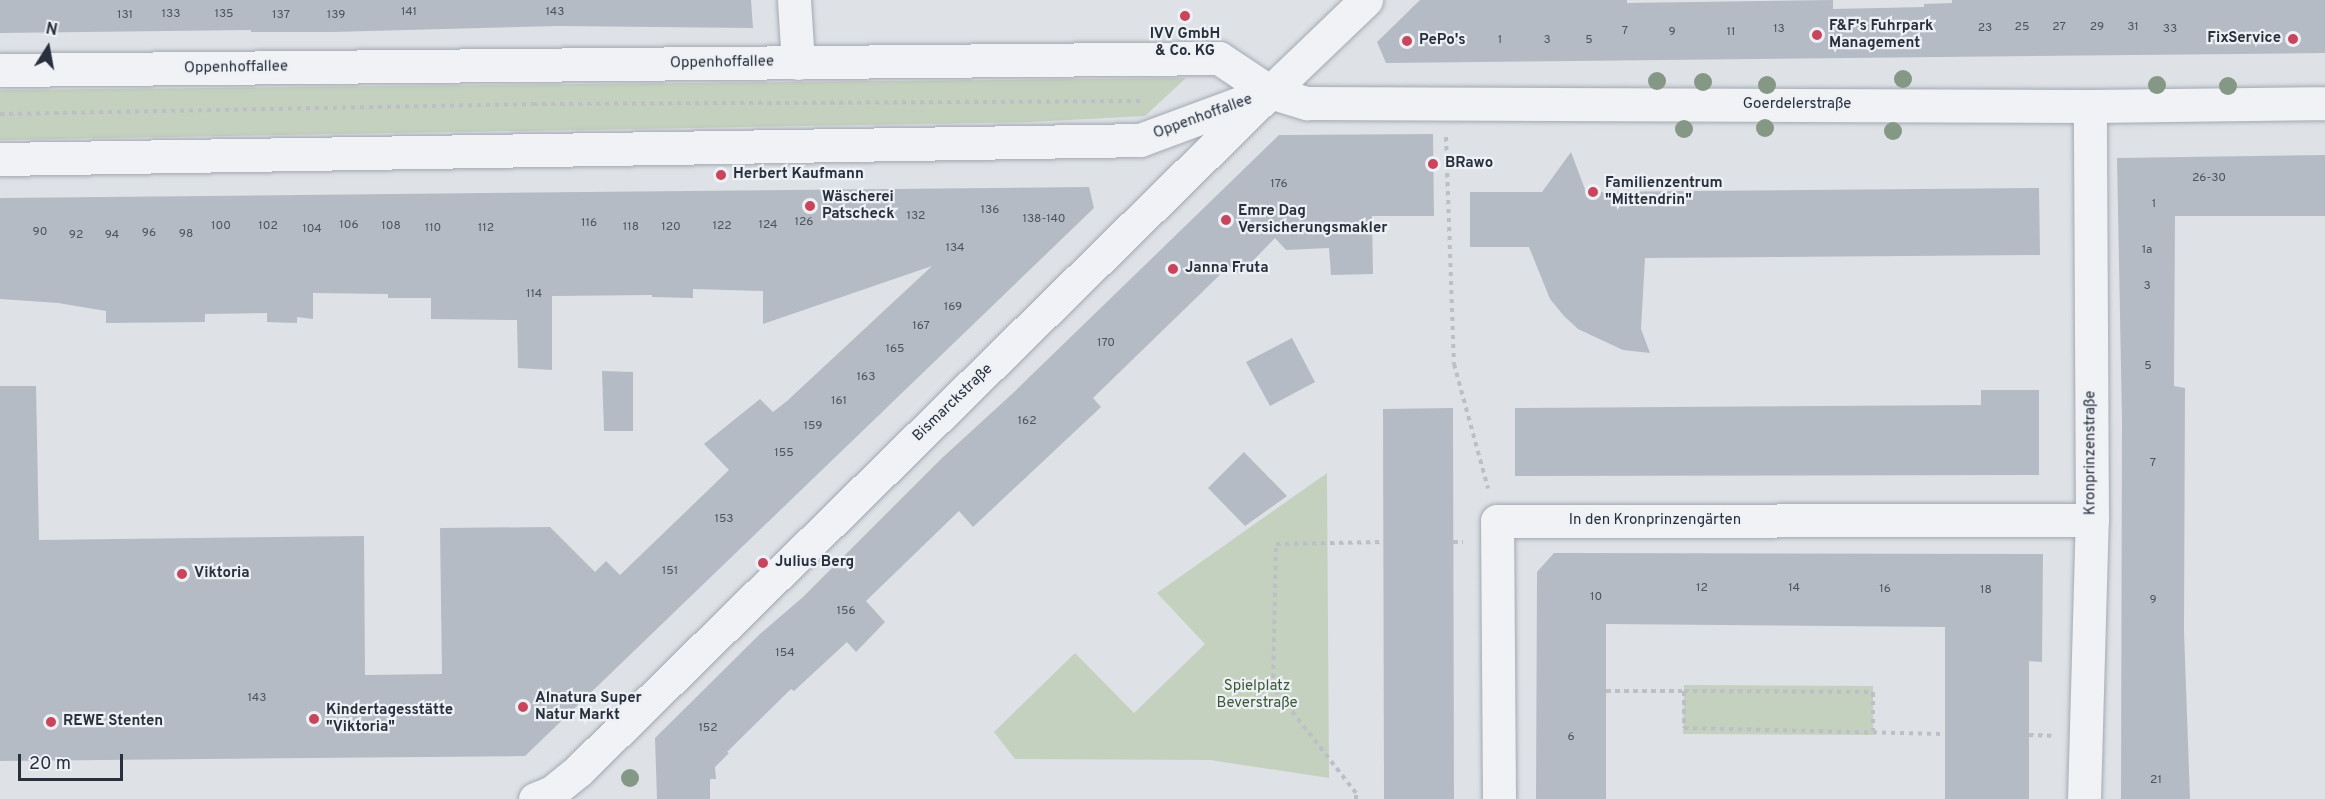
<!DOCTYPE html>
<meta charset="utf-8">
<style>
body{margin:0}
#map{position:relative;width:2325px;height:799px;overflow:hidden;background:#dee2e7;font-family:Overpass,sans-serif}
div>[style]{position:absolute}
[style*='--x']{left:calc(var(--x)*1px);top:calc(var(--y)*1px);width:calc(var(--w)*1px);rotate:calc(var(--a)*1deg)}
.green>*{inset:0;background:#c4d1bf}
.building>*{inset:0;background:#b5bbc4}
.path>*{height:4px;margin-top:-2px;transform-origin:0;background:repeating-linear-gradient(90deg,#bcc0c6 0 4.5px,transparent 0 9px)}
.roads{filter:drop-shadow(0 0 2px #a4a9b1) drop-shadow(0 0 2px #a4a9b1)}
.minor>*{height:33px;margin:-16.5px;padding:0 16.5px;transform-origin:16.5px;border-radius:16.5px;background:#f0f2f6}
.tertiary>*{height:33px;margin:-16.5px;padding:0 16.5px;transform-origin:16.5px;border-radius:16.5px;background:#f0f2f6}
.trees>*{width:18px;height:18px;margin:-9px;border-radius:50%;background:#859785}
.dots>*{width:16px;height:16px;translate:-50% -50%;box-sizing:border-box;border:3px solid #edf0f5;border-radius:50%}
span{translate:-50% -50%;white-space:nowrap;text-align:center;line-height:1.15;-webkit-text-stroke:4.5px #edf0f5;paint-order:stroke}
.number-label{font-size:12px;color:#4b535f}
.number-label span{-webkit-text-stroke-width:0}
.poi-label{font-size:15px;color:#28303d;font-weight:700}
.left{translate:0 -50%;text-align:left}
.right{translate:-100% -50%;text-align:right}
.street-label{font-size:15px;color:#28303d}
.park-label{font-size:15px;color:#3c5935}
.north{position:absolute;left:18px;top:18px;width:60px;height:60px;-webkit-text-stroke:4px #edf0f5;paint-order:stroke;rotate:11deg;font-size:16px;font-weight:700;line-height:24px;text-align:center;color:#28303d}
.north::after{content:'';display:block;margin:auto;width:21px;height:27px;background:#28303d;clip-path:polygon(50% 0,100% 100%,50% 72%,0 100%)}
.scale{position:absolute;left:18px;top:754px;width:105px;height:27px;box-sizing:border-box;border:3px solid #28303d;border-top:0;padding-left:8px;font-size:18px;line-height:21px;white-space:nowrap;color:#28303d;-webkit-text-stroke:4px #edf0f5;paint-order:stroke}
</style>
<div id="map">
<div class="green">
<i style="clip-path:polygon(1186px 78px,1145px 116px,1031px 122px,0 140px,0 90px)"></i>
<i style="clip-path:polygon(1327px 473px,1329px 778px,1210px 760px,1015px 759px,994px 732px,1075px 653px,1134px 713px,1205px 644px,1157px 593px)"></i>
<i style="clip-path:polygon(1684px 685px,1873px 686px,1873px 735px,1683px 734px)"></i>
</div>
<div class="building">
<i style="clip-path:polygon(0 0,751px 0,753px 28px,558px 26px,332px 32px,251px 32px,251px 30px,0 33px)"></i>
<i style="clip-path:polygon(1420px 0,1627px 0,1627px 3px,1833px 0,1833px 9px,1924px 7px,1924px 4px,1952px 3px,1952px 0,2325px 0,2325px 53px,1386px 63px,1377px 42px)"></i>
<i style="clip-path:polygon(1433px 134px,1434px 216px,1372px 216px,1373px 274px,1331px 275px,1329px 248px,1286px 250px,1275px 238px,1239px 275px,1229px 266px,1093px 398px,1101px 407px,973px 527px,959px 511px,866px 601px,885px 622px,856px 652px,847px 642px,794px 691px,791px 689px,727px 752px,729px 753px,715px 767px,716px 779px,710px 779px,710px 799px,657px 799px,655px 738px,761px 633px,803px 597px,942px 458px,1012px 394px,1279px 135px)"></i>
<i style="clip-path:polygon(1571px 152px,1586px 192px,2039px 188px,2040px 255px,1645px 258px,1641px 329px,1650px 353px,1623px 350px,1578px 329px,1564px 316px,1550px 299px,1529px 247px,1470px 247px,1470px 192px,1542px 192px)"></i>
<i style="clip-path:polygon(2325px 155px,2325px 216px,2175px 216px,2174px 386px,2185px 388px,2184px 631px,2190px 799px,2121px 799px,2122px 420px,2117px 158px)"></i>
<i style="clip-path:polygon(1089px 187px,1094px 208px,525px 756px,0 761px,0 386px,36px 386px,39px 540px,364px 536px,365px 675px,442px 674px,440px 528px,550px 527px,595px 572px,606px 561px,620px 575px,729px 470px,704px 444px,760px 399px,773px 412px,787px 401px,932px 266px,763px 324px,763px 291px,693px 289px,693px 298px,652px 297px,652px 295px,552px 296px,552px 370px,518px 368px,517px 320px,431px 319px,431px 298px,388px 298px,388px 294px,313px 293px,313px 319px,297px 317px,297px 323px,267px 322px,267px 313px,205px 314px,205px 322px,106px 323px,106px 311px,58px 303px,0 299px,0 198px)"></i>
<i style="clip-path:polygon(1292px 338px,1315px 382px,1270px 406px,1246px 362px)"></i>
<i style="clip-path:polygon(602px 371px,633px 372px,633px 431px,604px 431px)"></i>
<i style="clip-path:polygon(1981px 390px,2039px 390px,2039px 475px,1515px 476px,1515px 408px,1981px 405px)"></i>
<i style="clip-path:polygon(1453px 408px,1454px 799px,1384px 799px,1383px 409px)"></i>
<i style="clip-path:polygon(1244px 452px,1287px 496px,1245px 526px,1208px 488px)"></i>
<i style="clip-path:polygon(1554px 553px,2043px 554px,2042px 662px,2029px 661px,2029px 799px,1945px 799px,1945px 627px,1606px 624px,1606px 799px,1536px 799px,1537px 572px)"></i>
</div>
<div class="path">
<i style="--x:0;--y:114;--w:533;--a:-1.07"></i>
<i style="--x:533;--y:104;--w:609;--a:-0.28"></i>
<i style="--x:1446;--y:137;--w:227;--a:88"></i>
<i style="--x:1454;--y:364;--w:129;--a:74.7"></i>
<i style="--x:1453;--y:542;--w:10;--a:0"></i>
<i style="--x:1606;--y:691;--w:78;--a:0"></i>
<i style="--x:1684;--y:691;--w:37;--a:90"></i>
<i style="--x:1684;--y:728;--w:260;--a:1.3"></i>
<i style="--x:1684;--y:691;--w:189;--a:0.3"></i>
<i style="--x:1873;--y:692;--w:39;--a:90"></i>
<i style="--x:2029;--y:735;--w:23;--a:2"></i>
<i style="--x:1356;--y:799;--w:6;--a:-90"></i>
<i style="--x:1356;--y:793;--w:135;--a:-128.1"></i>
<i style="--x:1273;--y:687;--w:143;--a:-88.8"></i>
<i style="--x:1276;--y:544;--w:108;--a:-1.1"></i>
</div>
<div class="roads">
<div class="minor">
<i style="--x:794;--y:0;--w:63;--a:86.4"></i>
<i style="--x:535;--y:799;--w:18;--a:-22"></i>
<i style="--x:552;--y:792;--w:35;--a:-39"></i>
<i style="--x:579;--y:770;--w:968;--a:-44.46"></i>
<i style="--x:1499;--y:799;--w:278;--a:-90.4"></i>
<i style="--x:1497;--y:521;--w:595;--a:-0.1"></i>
<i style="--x:2084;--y:799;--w:279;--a:-88.4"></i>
<i style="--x:2092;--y:520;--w:414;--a:-90.3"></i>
</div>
<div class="tertiary">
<i style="--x:0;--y:70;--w:1219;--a:-0.56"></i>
<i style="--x:1219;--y:58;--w:61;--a:33.7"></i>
<i style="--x:1270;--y:92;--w:39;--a:17"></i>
<i style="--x:1307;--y:103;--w:783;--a:0.22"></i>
<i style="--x:2090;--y:106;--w:235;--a:-0.7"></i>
<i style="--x:0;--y:159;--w:1140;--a:-0.95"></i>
<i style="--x:1140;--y:140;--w:139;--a:-20.3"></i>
<i style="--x:1270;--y:92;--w:133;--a:-43.8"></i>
</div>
</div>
<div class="trees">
<i style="left:1903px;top:79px"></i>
<i style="left:1657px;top:81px"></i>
<i style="left:1703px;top:82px"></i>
<i style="left:1767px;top:85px"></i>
<i style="left:2157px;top:85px"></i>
<i style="left:2228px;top:86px"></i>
<i style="left:1765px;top:128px"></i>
<i style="left:1684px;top:129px"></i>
<i style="left:1893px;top:131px"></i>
<i style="left:630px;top:778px"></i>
</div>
<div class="dots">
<i style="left:1185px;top:16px;background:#c9455b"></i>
<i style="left:1817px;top:35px;background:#c9455b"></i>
<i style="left:2293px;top:39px;background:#c9455b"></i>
<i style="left:1407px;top:41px;background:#c9455b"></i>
<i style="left:1433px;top:164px;background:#c9455b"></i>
<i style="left:721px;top:175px;background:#c9455b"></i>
<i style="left:1593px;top:192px;background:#c9455b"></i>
<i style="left:810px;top:206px;background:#c9455b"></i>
<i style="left:1226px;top:220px;background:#c9455b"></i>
<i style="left:1173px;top:269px;background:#c9455b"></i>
<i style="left:763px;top:563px;background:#c9455b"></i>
<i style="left:182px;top:574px;background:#c9455b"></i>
<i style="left:523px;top:707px;background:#c9455b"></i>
<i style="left:314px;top:719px;background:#c9455b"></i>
<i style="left:51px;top:722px;background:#c9455b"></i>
</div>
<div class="number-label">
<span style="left:409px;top:13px">141</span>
<span style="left:555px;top:13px">143</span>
<span style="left:171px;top:15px">133</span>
<span style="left:224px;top:15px">135</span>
<span style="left:125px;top:16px">131</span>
<span style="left:281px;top:16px">137</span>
<span style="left:336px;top:16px">139</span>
<span style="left:2022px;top:28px">25</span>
<span style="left:2059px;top:28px">27</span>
<span style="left:2097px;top:28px">29</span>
<span style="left:2133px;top:28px">31</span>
<span style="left:1985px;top:29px">23</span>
<span style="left:1779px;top:30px">13</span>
<span style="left:2170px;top:30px">33</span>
<span style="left:1625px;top:32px">7</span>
<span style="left:1672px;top:33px">9</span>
<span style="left:1731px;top:33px">11</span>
<span style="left:1500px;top:41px">1</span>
<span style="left:1547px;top:41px">3</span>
<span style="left:1589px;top:41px">5</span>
<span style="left:2209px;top:179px">26-30</span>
<span style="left:1279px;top:185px">176</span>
<span style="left:2154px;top:205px">1</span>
<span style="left:990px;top:211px">136</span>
<span style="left:916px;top:217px">132</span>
<span style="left:1044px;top:220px">138-140</span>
<span style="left:804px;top:223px">126</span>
<span style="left:589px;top:224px">116</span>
<span style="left:349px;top:226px">106</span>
<span style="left:768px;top:226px">124</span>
<span style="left:221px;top:227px">100</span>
<span style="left:268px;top:227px">102</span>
<span style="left:391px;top:227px">108</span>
<span style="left:722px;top:227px">122</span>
<span style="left:631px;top:228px">118</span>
<span style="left:671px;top:228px">120</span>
<span style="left:433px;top:229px">110</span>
<span style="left:486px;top:229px">112</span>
<span style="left:312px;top:230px">104</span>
<span style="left:40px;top:233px">90</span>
<span style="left:149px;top:234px">96</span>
<span style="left:186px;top:235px">98</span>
<span style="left:76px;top:236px">92</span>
<span style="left:112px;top:236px">94</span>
<span style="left:955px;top:249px">134</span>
<span style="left:2147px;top:251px">1a</span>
<span style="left:2147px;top:287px">3</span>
<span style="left:534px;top:295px">114</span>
<span style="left:953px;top:308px">169</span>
<span style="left:921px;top:327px">167</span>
<span style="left:1106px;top:344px">170</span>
<span style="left:895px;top:350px">165</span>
<span style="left:2148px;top:367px">5</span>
<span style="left:866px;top:378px">163</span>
<span style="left:839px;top:402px">161</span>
<span style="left:1027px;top:422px">162</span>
<span style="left:813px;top:427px">159</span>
<span style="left:784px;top:454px">155</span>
<span style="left:2153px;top:464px">7</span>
<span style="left:724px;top:520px">153</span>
<span style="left:670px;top:572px">151</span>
<span style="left:1702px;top:589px">12</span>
<span style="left:1794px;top:589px">14</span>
<span style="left:1885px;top:590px">16</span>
<span style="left:1986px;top:591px">18</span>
<span style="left:1596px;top:598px">10</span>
<span style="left:2153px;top:601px">9</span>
<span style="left:846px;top:612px">156</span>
<span style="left:785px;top:654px">154</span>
<span style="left:257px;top:699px">143</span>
<span style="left:708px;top:729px">152</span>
<span style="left:1571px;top:738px">6</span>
<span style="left:2156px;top:781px">21</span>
</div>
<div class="poi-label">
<span class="left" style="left:1829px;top:35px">F&amp;F's Fuhrpark<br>Management</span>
<span style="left:1185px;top:43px">IVV GmbH<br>&amp; Co. KG</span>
<span class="right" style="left:2281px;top:39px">FixService</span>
<span class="left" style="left:1419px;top:41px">PePo's</span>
<span class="left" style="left:1445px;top:164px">BRawo</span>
<span class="left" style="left:733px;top:175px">Herbert Kaufmann</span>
<span class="left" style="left:1605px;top:192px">Familienzentrum<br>"Mittendrin"</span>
<span class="left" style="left:822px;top:206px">Wäscherei<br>Patscheck</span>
<span class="left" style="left:1238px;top:220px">Emre Dag<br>Versicherungsmakler</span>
<span class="left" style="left:1185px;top:269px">Janna Fruta</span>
<span class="left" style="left:775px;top:563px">Julius Berg</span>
<span class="left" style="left:194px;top:574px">Viktoria</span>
<span class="left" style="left:535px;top:707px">Alnatura Super<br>Natur Markt</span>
<span class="left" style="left:326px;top:719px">Kindertagesstätte<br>"Viktoria"</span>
<span class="left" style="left:63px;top:722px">REWE Stenten</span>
</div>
<div class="street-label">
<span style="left:722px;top:63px;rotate:-1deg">Oppenhoffallee</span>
<span style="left:236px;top:68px;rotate:-1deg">Oppenhoffallee</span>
<span style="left:1797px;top:105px">Goerdelerstraße</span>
<span style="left:1203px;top:117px;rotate:-20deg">Oppenhoffallee</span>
<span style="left:953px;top:403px;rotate:-44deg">Bismarckstraße</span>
<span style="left:2091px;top:453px;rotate:-90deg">Kronprinzenstraße</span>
<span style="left:1655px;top:521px">In den Kronprinzengärten</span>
</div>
<div class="park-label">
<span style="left:1257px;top:695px">Spielplatz<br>Beverstraße</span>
</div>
<div class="north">N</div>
<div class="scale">20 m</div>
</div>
